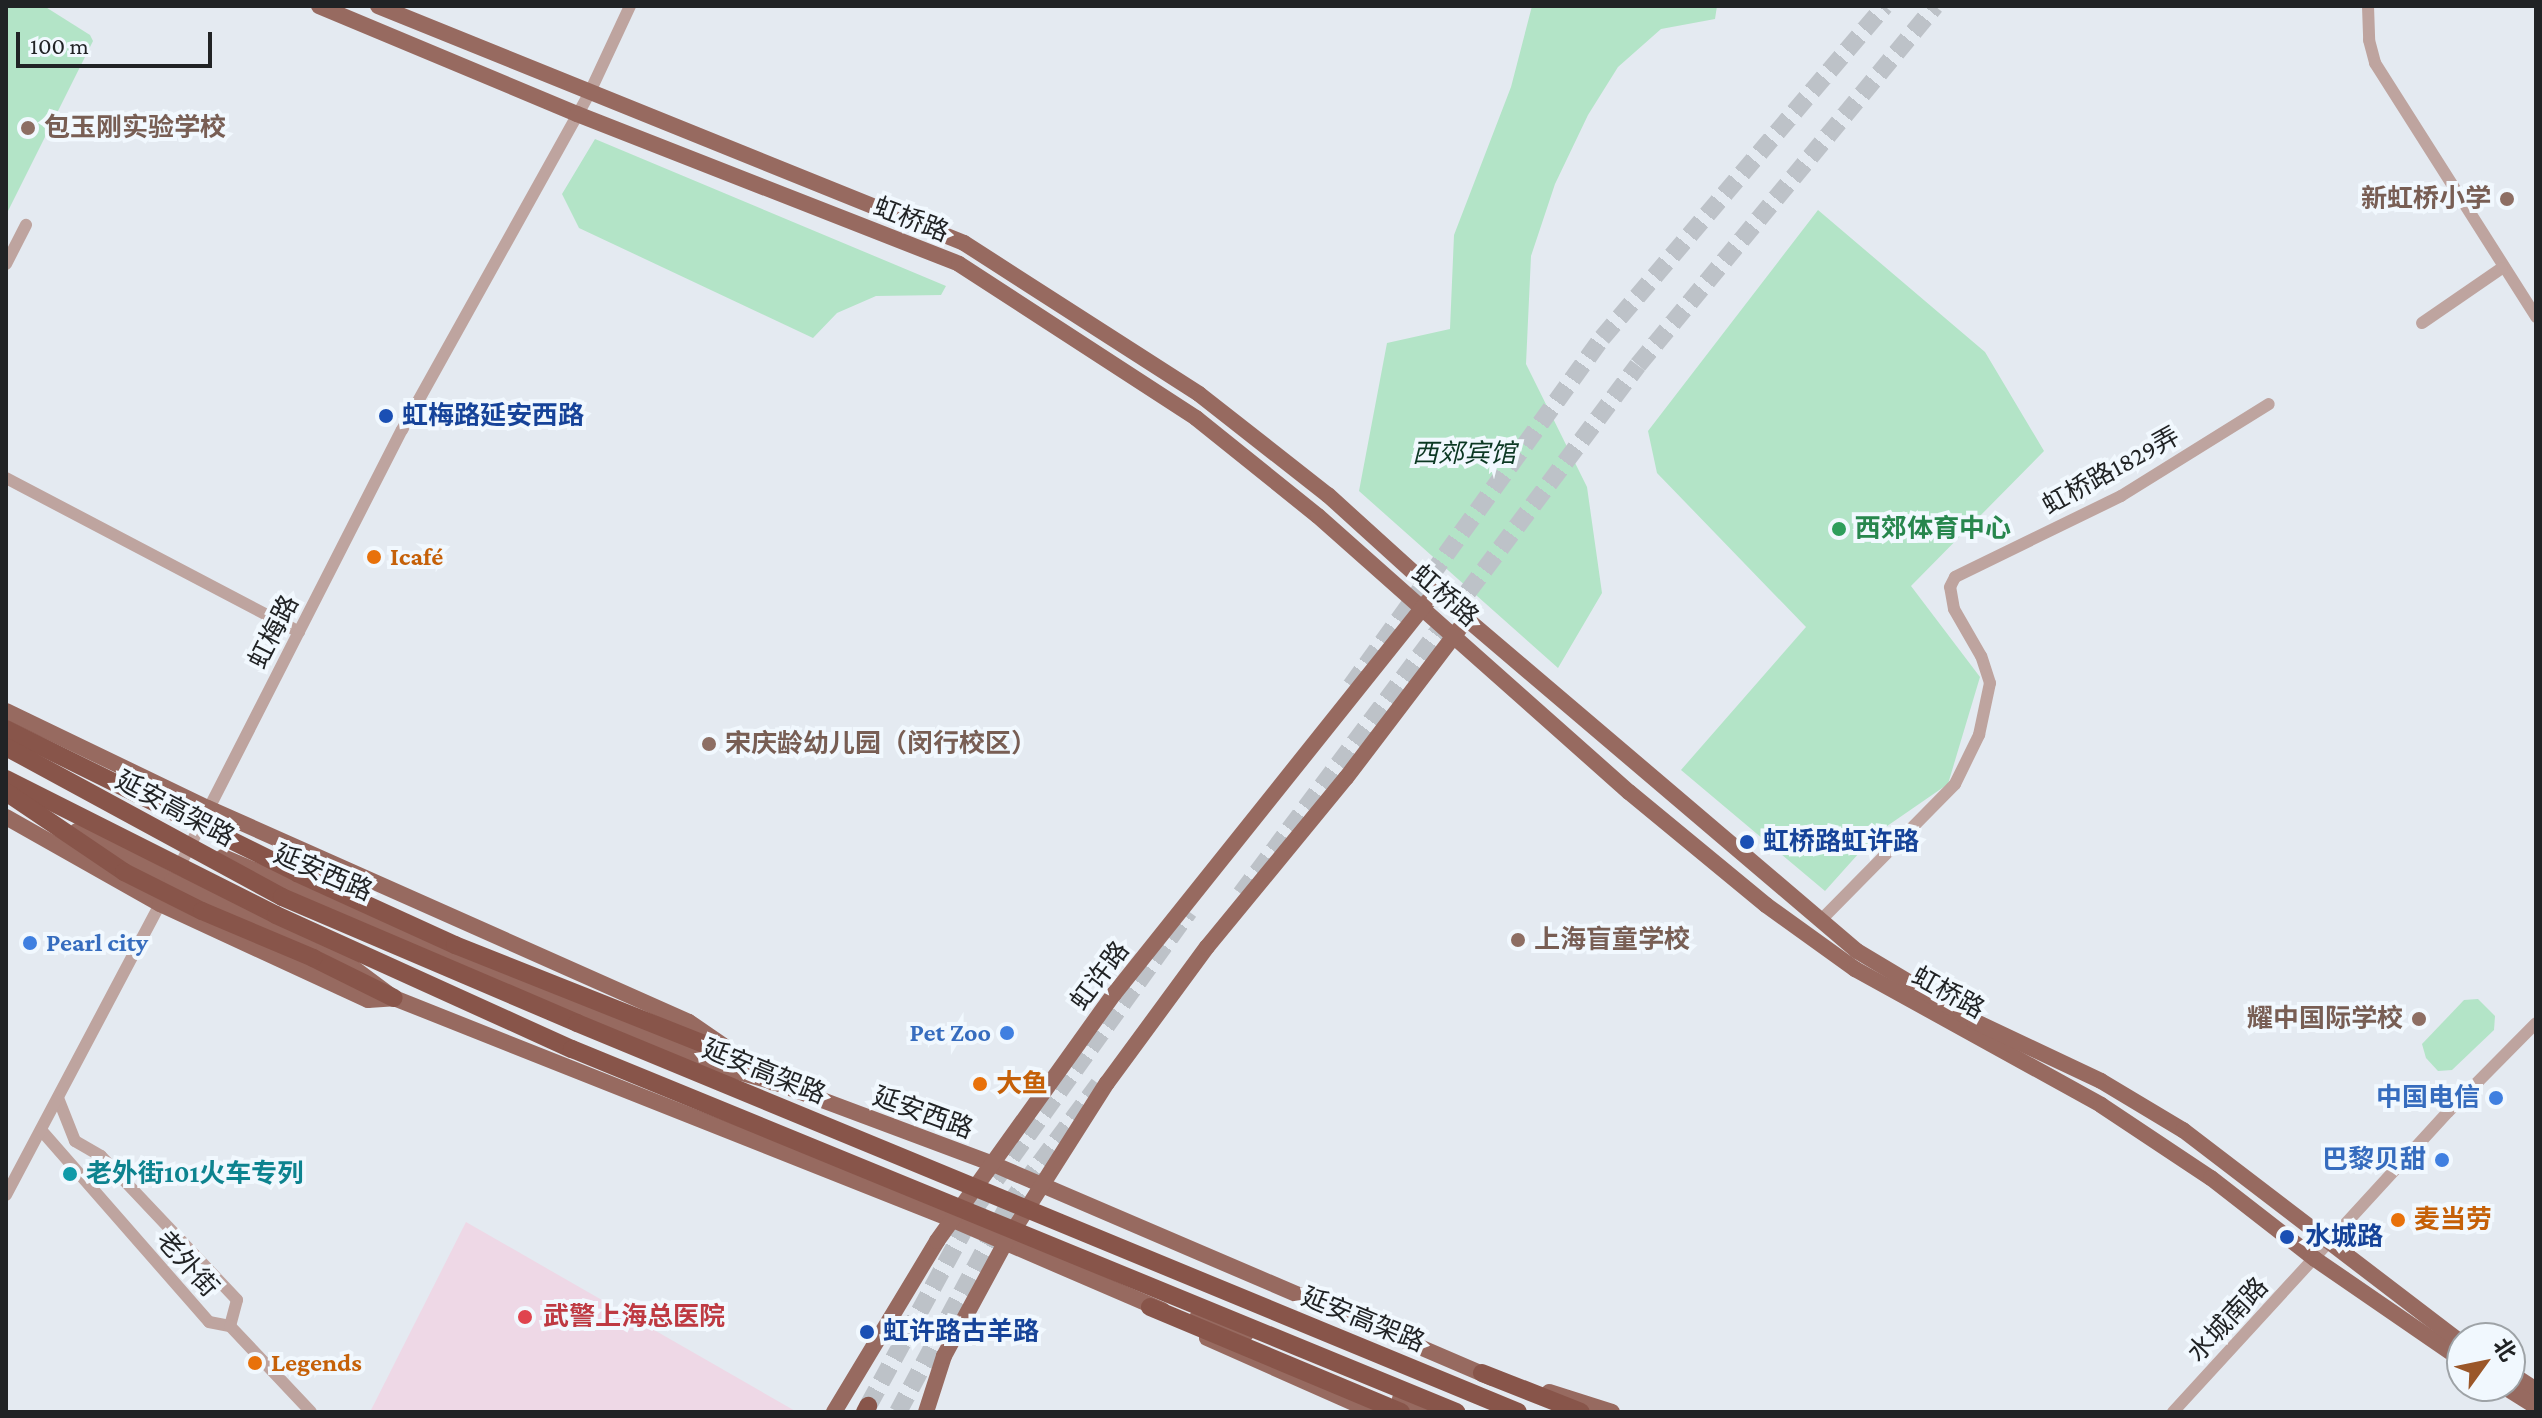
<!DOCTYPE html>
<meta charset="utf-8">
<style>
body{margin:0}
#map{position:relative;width:2542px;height:1418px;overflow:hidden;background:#e4eaf1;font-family:"Crimson Pro","Noto Sans SC",serif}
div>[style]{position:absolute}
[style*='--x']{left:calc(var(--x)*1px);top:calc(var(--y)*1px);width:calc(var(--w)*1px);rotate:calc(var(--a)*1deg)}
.medical>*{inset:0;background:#eed8e6}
.green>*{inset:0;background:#b3e4c7}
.highway-tunnel>*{height:18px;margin-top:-9px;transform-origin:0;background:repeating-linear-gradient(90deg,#bdc2c8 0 18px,transparent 0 27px)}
.minor>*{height:12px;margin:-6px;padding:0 6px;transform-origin:6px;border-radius:6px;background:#bea49f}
.major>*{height:16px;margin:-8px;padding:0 8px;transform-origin:8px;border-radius:8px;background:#976a60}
.highway>*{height:18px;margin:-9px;padding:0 9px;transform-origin:9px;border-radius:9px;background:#88554a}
.highway-bridge>*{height:18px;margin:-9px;padding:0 9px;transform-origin:9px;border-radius:9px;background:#88554a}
.dots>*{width:22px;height:22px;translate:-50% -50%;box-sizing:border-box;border:4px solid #f1f8fe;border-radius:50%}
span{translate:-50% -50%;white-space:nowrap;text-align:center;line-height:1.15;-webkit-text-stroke:8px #f1f8fe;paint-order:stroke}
.education-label{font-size:26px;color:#785e54;font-weight:700}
.left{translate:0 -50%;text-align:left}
.right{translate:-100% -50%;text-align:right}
.street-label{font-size:26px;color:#212325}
.transit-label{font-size:26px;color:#164399;font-weight:700}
.park-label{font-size:26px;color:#0c3823;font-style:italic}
.leisure-label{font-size:26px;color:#27864d;font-weight:700}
.food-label{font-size:26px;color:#c56008;font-weight:700}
.shop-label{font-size:26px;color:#366cbe;font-weight:700}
.culture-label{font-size:26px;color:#0d838f;font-weight:700}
.health-label{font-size:26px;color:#be3a42;font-weight:700}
.frame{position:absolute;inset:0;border:8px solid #212325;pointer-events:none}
.north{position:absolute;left:2446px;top:1322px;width:80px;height:80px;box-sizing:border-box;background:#f1f8fe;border:2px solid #9ea3a7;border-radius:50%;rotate:57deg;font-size:22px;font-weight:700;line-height:32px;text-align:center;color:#212325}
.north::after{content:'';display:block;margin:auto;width:28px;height:36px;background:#9b5729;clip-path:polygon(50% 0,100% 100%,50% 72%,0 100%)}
.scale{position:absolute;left:16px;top:32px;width:196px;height:36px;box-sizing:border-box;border:4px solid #212325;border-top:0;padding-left:10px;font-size:24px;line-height:28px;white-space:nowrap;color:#212325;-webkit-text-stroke:6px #f1f8fe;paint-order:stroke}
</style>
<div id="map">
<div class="medical">
<i style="clip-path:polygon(466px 1222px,797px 1412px,370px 1412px)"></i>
</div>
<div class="green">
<i style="clip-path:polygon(6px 6px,44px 6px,90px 35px,93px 41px,6px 215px)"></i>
<i style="clip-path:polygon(1532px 6px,1717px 6px,1715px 19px,1661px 29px,1618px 67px,1588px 115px,1555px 184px,1531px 256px,1526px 364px,1587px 487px,1602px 593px,1558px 668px,1359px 491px,1387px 343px,1450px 329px,1454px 235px,1511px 87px)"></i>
<i style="clip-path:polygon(595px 139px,946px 286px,941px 295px,876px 296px,837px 313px,813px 338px,579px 228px,562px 194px)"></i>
<i style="clip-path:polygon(1818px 210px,1985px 352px,2044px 451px,1911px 586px,1980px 677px,1948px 784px,1877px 833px,1825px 891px,1681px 770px,1806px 627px,1657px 473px,1648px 431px)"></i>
<i style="clip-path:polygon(2478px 999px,2495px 1016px,2494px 1030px,2452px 1070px,2438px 1071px,2426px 1058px,2422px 1044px,2464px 1000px)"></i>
</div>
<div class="highway-tunnel">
<i style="--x:1351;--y:686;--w:429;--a:-54.2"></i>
<i style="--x:1602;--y:338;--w:436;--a:-49.6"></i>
<i style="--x:1241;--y:894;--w:661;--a:-53.11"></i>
<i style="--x:1638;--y:365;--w:466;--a:-50.4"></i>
<i style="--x:868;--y:1406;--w:234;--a:-61.4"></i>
<i style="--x:980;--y:1201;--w:357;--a:-54.2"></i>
<i style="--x:898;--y:1412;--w:234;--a:-61.9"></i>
<i style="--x:1008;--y:1206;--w:152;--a:-53.3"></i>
</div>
<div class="minor">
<i style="--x:2368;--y:6;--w:34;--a:88"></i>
<i style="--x:2369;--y:40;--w:24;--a:75"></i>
<i style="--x:2375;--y:63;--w:301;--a:57.6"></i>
<i style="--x:6;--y:264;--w:44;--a:-62.9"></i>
<i style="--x:2422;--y:323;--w:97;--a:-34.5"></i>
<i style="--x:6;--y:478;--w:331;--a:27.7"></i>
<i style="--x:177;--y:871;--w:495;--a:-63"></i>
<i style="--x:402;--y:430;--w:385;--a:-60.9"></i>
<i style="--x:589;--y:94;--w:97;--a:-65"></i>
<i style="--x:1821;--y:920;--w:191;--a:-45.4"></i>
<i style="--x:1955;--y:784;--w:55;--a:-63.9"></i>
<i style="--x:1979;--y:735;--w:53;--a:-78.1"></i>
<i style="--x:1990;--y:683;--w:28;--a:-108"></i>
<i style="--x:1981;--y:656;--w:54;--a:-119.9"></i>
<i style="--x:1954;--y:609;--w:22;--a:-100"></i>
<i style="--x:1950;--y:587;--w:11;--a:-63"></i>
<i style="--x:1955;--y:577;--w:185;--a:-26"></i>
<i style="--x:2121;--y:496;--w:174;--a:-31.9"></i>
<i style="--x:58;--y:1098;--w:46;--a:68.4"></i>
<i style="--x:75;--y:1141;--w:30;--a:30"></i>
<i style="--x:101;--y:1156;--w:198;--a:46.6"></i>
<i style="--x:237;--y:1300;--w:27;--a:105"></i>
<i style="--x:41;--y:1130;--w:255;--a:48.8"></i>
<i style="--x:209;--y:1322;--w:21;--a:11"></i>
<i style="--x:230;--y:1326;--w:118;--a:46.7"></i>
<i style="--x:6;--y:1195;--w:336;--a:-62.1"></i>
<i style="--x:2173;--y:1412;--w:407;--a:-47.5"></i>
<i style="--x:2448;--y:1112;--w:125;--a:-45.3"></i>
</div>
<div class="major">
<i style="--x:319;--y:6;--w:280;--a:22.7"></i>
<i style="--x:577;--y:114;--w:410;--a:21.4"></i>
<i style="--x:959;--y:264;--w:283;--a:33"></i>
<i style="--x:1196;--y:418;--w:156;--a:38.8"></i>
<i style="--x:1318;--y:516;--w:416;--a:41.6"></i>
<i style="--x:1629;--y:792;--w:178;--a:39.5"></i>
<i style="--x:1766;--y:905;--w:110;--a:35.7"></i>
<i style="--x:1855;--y:969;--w:281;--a:28.9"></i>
<i style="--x:2101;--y:1105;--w:132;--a:33.6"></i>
<i style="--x:2211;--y:1178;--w:132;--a:37.9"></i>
<i style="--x:2315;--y:1259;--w:178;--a:34.5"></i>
<i style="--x:378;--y:6;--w:632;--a:22.02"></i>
<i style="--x:964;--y:243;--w:279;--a:32.7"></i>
<i style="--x:1199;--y:394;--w:164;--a:38.1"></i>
<i style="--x:1328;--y:495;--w:144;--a:42.2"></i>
<i style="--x:1435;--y:592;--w:554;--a:40.39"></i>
<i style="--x:1857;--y:951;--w:136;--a:30.9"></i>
<i style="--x:1974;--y:1021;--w:140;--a:25.3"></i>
<i style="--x:2101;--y:1081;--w:96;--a:30.9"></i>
<i style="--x:2183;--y:1130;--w:351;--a:37.4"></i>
<i style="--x:6;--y:711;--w:224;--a:25.7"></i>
<i style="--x:208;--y:808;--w:526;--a:23.98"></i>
<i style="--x:689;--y:1022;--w:46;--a:34.4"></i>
<i style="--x:6;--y:817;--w:177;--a:29.5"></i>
<i style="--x:160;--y:904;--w:229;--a:24.8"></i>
<i style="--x:368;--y:1000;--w:26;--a:-4"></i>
<i style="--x:77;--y:831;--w:107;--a:27.8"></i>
<i style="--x:172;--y:881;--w:165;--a:23.2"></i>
<i style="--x:324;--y:946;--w:87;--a:36.6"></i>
<i style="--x:394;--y:998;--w:601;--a:21.66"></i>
<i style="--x:953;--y:1220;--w:228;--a:23.3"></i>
<i style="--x:223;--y:857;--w:551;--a:22.75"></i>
<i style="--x:731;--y:1070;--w:45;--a:15.6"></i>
<i style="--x:774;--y:1082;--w:234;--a:20.5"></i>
<i style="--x:993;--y:1164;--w:543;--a:23.21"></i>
<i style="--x:1196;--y:1319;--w:52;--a:16.7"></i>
<i style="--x:1207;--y:1338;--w:183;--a:23.9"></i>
<i style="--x:2510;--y:1373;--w:31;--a:33"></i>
<i style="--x:2503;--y:1386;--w:39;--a:32"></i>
<i style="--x:1549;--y:1392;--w:66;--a:17.6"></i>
<i style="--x:1400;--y:1399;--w:35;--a:22"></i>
<i style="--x:834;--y:1412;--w:200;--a:-58.9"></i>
<i style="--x:937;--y:1241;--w:304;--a:-54.4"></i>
<i style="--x:1114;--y:994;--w:503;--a:-51.38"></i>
<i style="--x:926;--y:1412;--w:59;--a:-72.2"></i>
<i style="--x:944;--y:1356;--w:126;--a:-61.6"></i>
<i style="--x:1004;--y:1245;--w:192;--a:-57.6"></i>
<i style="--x:1107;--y:1083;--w:169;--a:-53.7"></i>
<i style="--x:1207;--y:947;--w:219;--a:-50.6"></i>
<i style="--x:1346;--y:778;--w:187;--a:-52.8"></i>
</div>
<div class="highway">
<i style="--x:297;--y:873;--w:174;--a:24.5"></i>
<i style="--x:455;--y:945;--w:273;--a:21.7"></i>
<i style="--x:709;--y:1046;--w:74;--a:29"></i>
<i style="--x:313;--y:958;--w:90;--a:26.3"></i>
<i style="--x:1150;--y:1307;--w:272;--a:22.7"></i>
<i style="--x:1482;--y:1373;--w:106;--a:21.5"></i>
<i style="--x:865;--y:1412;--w:7;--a:-63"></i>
</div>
<div class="highway-bridge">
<i style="--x:6;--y:729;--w:325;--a:26.3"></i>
<i style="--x:6;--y:747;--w:314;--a:28.5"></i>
<i style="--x:282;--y:897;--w:321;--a:23.1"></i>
<i style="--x:577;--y:1023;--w:1018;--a:22.46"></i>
<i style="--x:6;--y:779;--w:302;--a:26.7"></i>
<i style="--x:276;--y:915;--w:325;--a:24.4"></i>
<i style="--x:572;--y:1049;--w:956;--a:22.32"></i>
<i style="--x:6;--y:792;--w:143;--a:34.1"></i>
<i style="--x:124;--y:872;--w:87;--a:26.6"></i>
<i style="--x:202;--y:911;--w:121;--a:22.9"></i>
</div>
<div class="dots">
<i style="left:28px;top:128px;background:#8d6e63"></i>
<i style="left:2507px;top:199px;background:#8d6e63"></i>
<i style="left:386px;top:416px;background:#1a4fb4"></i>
<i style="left:1839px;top:529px;background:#2e9e5b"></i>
<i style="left:374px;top:557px;background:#e8710a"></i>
<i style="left:709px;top:744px;background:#8d6e63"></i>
<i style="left:1747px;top:842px;background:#1a4fb4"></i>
<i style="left:1518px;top:940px;background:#8d6e63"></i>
<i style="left:30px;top:943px;background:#3f7fe0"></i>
<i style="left:2419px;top:1019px;background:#8d6e63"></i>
<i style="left:1007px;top:1033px;background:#3f7fe0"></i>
<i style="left:980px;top:1084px;background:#e8710a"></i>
<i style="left:2496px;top:1098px;background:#3f7fe0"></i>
<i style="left:2442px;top:1160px;background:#3f7fe0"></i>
<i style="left:70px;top:1174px;background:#0f9aa8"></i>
<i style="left:2398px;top:1220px;background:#e8710a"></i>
<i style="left:2287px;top:1237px;background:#1a4fb4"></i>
<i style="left:525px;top:1317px;background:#e0444e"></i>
<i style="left:867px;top:1332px;background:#1a4fb4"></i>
<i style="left:255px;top:1363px;background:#e8710a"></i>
</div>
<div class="education-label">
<span class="left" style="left:44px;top:128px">包玉刚实验学校</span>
<span class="right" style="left:2491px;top:199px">新虹桥小学</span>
<span class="left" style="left:725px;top:744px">宋庆龄幼儿园（闵行校区）</span>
<span class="left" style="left:1534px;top:940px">上海盲童学校</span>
<span class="right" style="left:2403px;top:1019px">耀中国际学校</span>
</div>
<div class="street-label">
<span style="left:911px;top:220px;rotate:21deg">虹桥路</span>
<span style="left:2111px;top:471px;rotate:-29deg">虹桥路1829弄</span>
<span style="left:1445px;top:596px;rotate:41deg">虹桥路</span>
<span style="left:274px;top:632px;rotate:-63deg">虹梅路</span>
<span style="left:175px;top:809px;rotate:28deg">延安高架路</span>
<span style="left:323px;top:873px;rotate:23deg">延安西路</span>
<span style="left:1100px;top:976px;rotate:-53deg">虹许路</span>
<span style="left:1948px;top:993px;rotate:29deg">虹桥路</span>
<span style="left:764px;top:1072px;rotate:22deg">延安高架路</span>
<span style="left:923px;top:1113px;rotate:20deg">延安西路</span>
<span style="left:187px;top:1264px;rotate:48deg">老外街</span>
<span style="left:1363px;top:1320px;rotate:22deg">延安高架路</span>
<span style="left:2228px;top:1320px;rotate:-47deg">水城南路</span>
</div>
<div class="transit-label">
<span class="left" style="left:402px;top:416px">虹梅路延安西路</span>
<span class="left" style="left:1763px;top:842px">虹桥路虹许路</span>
<span class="left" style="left:2305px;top:1237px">水城路</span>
<span class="left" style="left:883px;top:1332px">虹许路古羊路</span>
</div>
<div class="park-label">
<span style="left:1464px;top:454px">西郊宾馆</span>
</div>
<div class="leisure-label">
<span class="left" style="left:1855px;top:529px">西郊体育中心</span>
</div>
<div class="food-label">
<span class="left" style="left:390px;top:557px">Icafé</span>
<span class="left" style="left:996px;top:1084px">大鱼</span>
<span class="left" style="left:2414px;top:1220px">麦当劳</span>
<span class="left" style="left:271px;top:1363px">Legends</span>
</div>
<div class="shop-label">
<span class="left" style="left:46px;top:943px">Pearl city</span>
<span class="right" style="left:991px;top:1033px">Pet Zoo</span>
<span class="right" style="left:2480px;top:1098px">中国电信</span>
<span class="right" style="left:2426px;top:1160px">巴黎贝甜</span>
</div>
<div class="culture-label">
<span class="left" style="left:86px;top:1174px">老外街101火车专列</span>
</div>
<div class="health-label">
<span class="left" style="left:543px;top:1317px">武警上海总医院</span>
</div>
<div class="frame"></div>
<div class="north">北</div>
<div class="scale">100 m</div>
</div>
